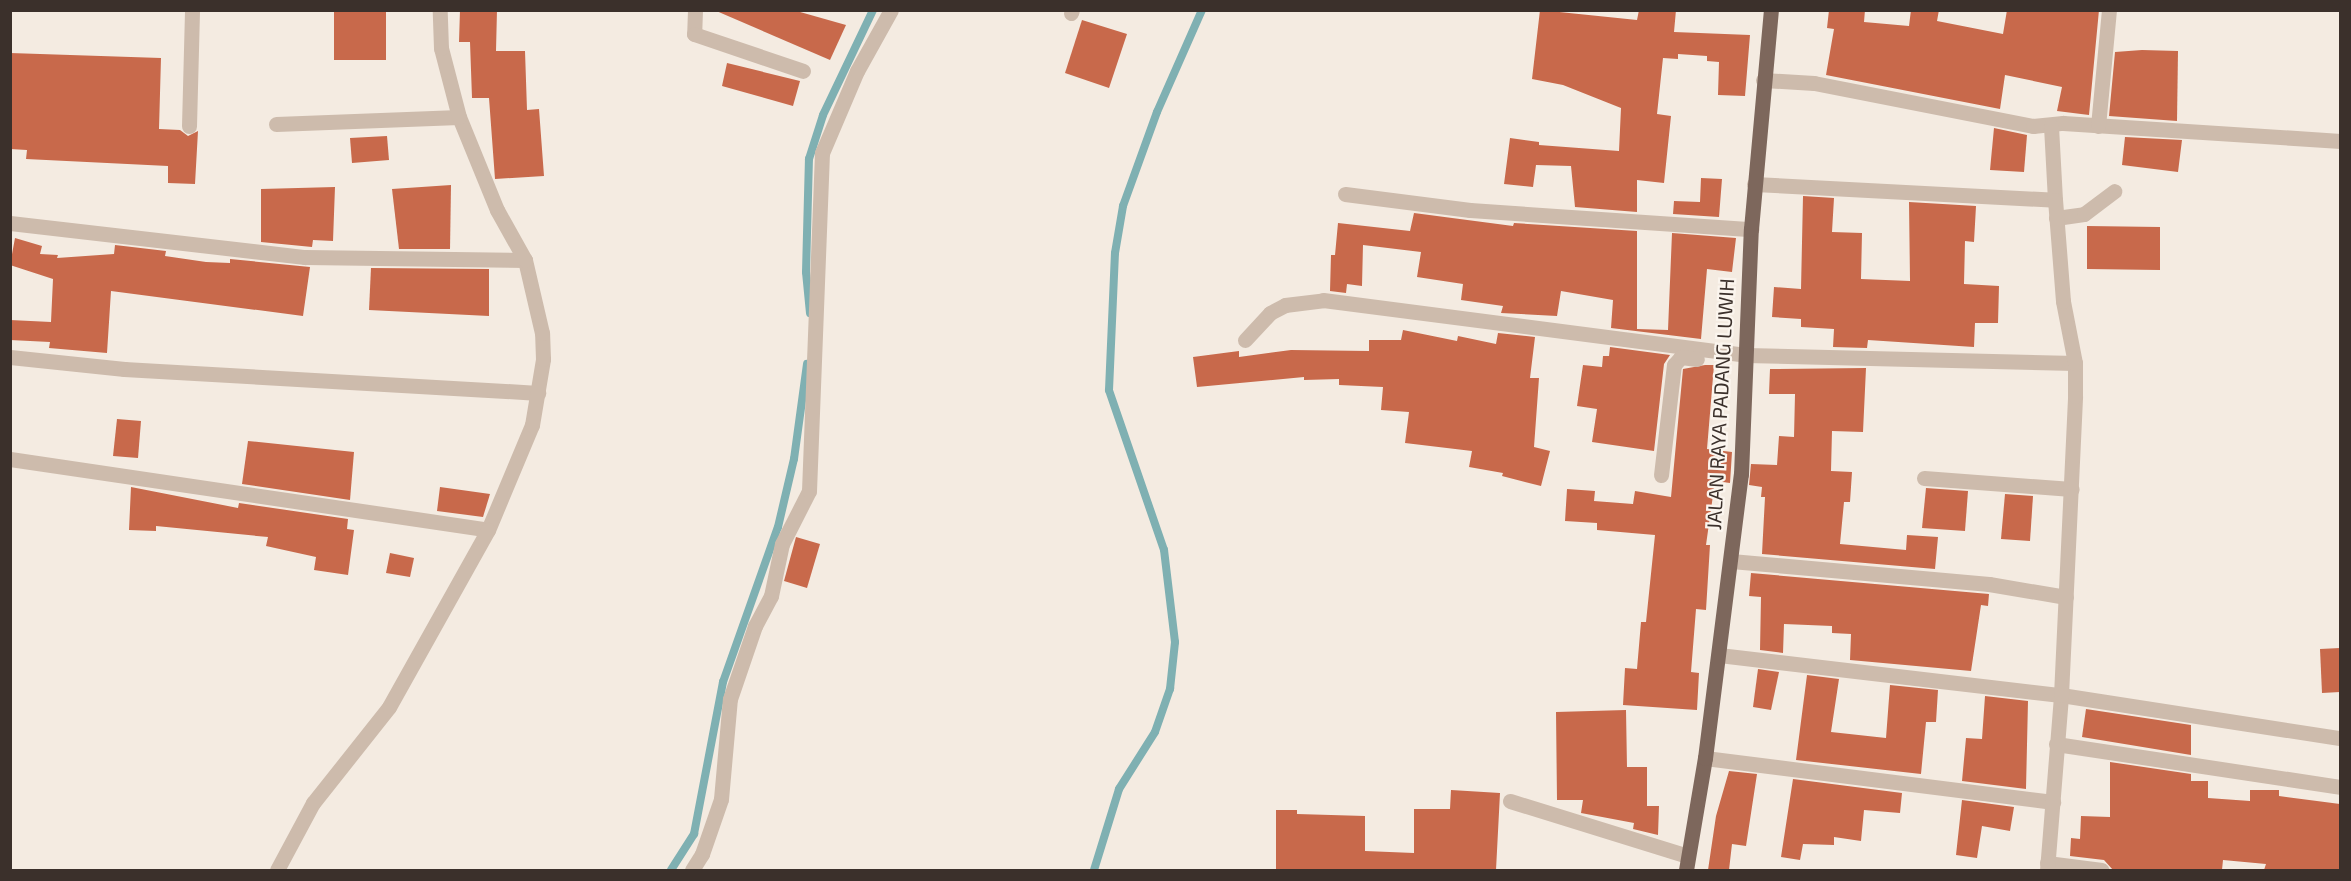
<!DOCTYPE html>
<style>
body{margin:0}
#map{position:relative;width:2351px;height:881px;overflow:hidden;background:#f4ebe1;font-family:"Exo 2",sans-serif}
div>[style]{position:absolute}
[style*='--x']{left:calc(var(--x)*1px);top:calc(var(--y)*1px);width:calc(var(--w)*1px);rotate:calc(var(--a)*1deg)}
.stream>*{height:8px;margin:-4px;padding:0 4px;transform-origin:4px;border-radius:4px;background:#7fb0b2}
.building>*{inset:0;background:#c8694b}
.minor>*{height:15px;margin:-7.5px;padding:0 7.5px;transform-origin:7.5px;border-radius:7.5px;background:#cdbbac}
.primary>*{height:15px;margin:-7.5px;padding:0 7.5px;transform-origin:7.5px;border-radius:7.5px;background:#7d675c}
span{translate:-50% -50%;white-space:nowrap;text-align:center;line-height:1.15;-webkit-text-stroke:4.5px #fbf5ee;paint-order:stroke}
.street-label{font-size:20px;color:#3b302b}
.frame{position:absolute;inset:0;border:12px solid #3b302b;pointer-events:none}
</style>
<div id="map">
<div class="stream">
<i style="--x:810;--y:313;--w:41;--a:-95.6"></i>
<i style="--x:806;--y:272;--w:113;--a:-88.5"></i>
<i style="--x:809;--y:159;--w:46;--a:-72.3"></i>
<i style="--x:823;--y:115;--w:116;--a:-64.5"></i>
<i style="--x:671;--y:870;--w:43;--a:-57.4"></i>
<i style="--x:694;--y:834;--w:155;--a:-79.2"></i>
<i style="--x:723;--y:682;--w:164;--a:-70.5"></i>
<i style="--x:778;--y:527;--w:70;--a:-76.8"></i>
<i style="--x:794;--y:459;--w:96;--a:-82.2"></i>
<i style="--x:1094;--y:870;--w:85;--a:-72.8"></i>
<i style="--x:1119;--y:789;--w:67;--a:-57.7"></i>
<i style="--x:1155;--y:732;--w:46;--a:-70.8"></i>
<i style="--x:1170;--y:689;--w:47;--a:-83.9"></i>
<i style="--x:1175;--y:642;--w:93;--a:-96.8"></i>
<i style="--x:1164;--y:550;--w:169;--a:-109"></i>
<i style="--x:1109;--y:390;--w:137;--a:-87.5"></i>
<i style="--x:1115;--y:253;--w:48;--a:-80.3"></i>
<i style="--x:1123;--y:206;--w:100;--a:-70.1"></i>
<i style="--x:1157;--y:112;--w:111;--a:-66.2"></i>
</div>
<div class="building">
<i style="clip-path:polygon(334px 10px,386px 10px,386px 60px,334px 60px)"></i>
<i style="clip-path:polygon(460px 10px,497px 10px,496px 51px,525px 51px,527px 110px,539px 109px,544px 176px,495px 179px,489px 98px,472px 98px,470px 42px,459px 42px)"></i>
<i style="clip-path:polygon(714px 10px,793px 10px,846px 25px,830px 60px)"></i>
<i style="clip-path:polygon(1540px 10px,1637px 20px,1639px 10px,1676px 10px,1674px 32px,1750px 35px,1745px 96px,1718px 95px,1719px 62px,1707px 61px,1707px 56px,1678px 54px,1678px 59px,1663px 58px,1657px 114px,1671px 116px,1664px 183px,1637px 180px,1637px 212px,1575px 207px,1571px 166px,1536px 165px,1533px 187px,1504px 184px,1510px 138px,1539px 142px,1539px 145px,1619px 151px,1621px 108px,1563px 85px,1532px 79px)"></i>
<i style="clip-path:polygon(1829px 10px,1865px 10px,1864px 22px,1909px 26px,1911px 10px,1939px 10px,1937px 21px,2003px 34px,2007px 10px,2099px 10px,2089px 115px,2057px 111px,2062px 87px,2005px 75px,2000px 109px,1826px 75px,1834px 29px,1827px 28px)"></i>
<i style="clip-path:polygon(1082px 20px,1127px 34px,1109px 88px,1065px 73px)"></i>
<i style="clip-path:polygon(2142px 50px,2178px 51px,2177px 121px,2109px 116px,2115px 52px)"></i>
<i style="clip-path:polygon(10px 53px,161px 58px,159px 129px,180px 130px,188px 136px,198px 131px,195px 184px,168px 183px,168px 166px,26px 159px,27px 150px,10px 149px)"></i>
<i style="clip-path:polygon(727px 63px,800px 81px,793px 106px,722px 86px)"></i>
<i style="clip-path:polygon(1994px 128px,2027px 135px,2024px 172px,1990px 170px)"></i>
<i style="clip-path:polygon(387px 136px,389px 160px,352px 163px,350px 138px)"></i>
<i style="clip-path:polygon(2125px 137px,2182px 140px,2178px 172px,2122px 165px)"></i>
<i style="clip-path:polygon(1701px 178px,1722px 179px,1719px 217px,1673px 214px,1674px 201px,1700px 202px)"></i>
<i style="clip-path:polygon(451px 185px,450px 249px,399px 249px,392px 189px)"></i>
<i style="clip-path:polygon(335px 187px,333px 241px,313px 240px,312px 247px,261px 242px,261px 189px)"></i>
<i style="clip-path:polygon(1803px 196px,1834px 198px,1832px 232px,1862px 233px,1861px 279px,1910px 281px,1909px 202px,1976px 206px,1974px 242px,1965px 241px,1964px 284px,1999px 286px,1998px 323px,1975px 323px,1974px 347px,1868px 340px,1867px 348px,1833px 347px,1834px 329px,1801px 327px,1801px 319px,1772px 317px,1774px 287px,1801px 289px)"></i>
<i style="clip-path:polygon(1414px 213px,1513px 226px,1514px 223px,1637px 231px,1637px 329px,1668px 330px,1672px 233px,1736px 238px,1732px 272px,1707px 269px,1701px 339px,1611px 328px,1613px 300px,1561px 291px,1557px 316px,1501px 313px,1503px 306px,1461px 300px,1463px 284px,1417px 277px,1421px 252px,1363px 245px,1362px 286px,1347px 284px,1346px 293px,1330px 291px,1331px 255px,1335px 255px,1338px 223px,1410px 231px)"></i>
<i style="clip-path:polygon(2087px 226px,2160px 227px,2160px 270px,2087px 269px)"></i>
<i style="clip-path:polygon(15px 238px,42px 246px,40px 254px,58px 255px,57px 258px,114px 254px,115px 245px,166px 251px,165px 256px,206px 262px,230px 263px,230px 259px,310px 267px,303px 316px,111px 291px,107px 353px,49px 348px,50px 342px,10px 340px,10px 320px,51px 322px,53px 279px,10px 265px)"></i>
<i style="clip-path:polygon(371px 268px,489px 269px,489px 316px,369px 310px)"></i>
<i style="clip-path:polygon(1403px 330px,1457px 341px,1458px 336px,1496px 344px,1498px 333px,1535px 337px,1530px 378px,1539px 378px,1534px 447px,1550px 451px,1541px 486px,1502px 476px,1503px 473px,1469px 467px,1472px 451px,1405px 443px,1409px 412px,1381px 410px,1383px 387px,1339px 385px,1339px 379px,1304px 380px,1304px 377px,1197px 387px,1193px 357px,1239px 351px,1239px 357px,1291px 350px,1369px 351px,1369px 340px,1401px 340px)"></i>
<i style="clip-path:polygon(1610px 347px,1670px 355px,1664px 364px,1654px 451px,1592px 442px,1597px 409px,1577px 406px,1583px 365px,1602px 367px,1603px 356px,1609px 356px)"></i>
<i style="clip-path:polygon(1705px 365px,1714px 365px,1707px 449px,1732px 452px,1730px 483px,1715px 481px,1706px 545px,1710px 545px,1706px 610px,1696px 609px,1691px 672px,1699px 673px,1697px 710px,1623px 705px,1625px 668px,1637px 669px,1641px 622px,1646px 622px,1655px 535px,1597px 530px,1597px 523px,1565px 521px,1567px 489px,1595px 491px,1594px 501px,1633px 504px,1635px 491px,1671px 497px,1683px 369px)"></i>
<i style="clip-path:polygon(1866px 368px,1863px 432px,1832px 431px,1831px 471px,1852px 472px,1850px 502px,1844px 502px,1840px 544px,1906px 550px,1907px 535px,1938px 537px,1935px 569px,1762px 554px,1765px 497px,1761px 497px,1762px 487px,1749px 485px,1751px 464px,1777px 465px,1779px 436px,1794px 437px,1795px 394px,1769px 394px,1770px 369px)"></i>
<i style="clip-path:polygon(117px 419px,141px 421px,138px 458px,113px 456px)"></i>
<i style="clip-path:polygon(248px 441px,354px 452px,350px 500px,242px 484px)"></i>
<i style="clip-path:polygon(131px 487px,238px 508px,239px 503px,348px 519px,347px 529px,354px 530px,348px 575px,314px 570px,316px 557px,266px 546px,268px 537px,156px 526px,156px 531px,129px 530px)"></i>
<i style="clip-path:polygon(440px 487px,490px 494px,483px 517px,437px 511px)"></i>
<i style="clip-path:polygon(1926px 488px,1968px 491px,1965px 531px,1922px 528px)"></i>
<i style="clip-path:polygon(2005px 494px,2033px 496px,2030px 541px,2001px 539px)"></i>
<i style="clip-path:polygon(796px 537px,820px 544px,807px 588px,784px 581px)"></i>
<i style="clip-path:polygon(390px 553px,414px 558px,410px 577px,386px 573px)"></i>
<i style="clip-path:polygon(1751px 573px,1989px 594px,1988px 606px,1981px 605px,1971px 671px,1850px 660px,1851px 634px,1832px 633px,1832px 626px,1784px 624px,1783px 653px,1760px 650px,1761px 597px,1749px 596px)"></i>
<i style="clip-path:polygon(2340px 648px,2340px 692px,2322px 693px,2320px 649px)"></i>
<i style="clip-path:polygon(1758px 669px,1779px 672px,1771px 710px,1753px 707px)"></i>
<i style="clip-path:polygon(1807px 675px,1839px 679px,1831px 732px,1886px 738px,1890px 685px,1938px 690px,1936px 722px,1926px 722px,1921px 774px,1796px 760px)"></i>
<i style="clip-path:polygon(1985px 696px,2028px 701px,2026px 789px,1962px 781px,1966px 738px,1982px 739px)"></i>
<i style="clip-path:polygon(2086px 709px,2191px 725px,2191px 755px,2082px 737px)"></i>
<i style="clip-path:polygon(1626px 710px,1627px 767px,1647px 767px,1647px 806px,1659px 806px,1658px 835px,1633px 829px,1634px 823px,1581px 813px,1583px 800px,1557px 800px,1556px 712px)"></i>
<i style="clip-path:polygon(2110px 762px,2191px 774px,2191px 781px,2208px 781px,2208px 798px,2250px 801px,2250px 790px,2279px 790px,2279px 796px,2340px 804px,2340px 870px,2264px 870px,2266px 864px,2223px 860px,2222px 870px,2113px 870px,2104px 860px,2070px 856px,2071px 838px,2080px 839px,2081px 816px,2110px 817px)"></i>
<i style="clip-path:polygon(1729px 771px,1757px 774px,1746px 846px,1732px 844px,1729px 870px,1708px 870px,1716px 816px)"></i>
<i style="clip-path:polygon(1793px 779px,1902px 793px,1900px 813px,1864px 810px,1861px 841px,1834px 837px,1834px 845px,1803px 844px,1800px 860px,1781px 857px)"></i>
<i style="clip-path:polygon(1451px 790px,1500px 793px,1496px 870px,1276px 870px,1276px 810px,1297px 810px,1297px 814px,1365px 816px,1365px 851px,1414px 853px,1414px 809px,1450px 809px)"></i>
<i style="clip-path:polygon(1962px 800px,2014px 807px,2010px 831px,1982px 826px,1977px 858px,1956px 855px)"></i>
</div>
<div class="minor">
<i style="--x:695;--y:10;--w:24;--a:92"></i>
<i style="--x:694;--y:34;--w:115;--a:18.7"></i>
<i style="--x:1071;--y:13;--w:3;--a:-72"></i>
<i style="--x:1763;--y:80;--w:51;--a:3.4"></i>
<i style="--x:1814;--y:83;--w:223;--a:11.1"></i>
<i style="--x:2033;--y:126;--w:30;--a:-6"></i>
<i style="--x:2063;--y:123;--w:278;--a:3.7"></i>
<i style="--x:276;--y:124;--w:183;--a:-2.2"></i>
<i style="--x:189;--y:126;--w:116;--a:-88.5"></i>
<i style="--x:2098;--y:126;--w:117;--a:-84.6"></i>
<i style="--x:1754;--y:184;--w:301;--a:3"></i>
<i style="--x:2055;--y:200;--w:74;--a:-93.1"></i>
<i style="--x:1345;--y:194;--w:126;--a:7.3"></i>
<i style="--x:1470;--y:210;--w:282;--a:3.9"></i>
<i style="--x:2056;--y:218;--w:28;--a:-8"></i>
<i style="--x:2084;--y:214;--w:38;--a:-37"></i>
<i style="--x:10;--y:223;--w:297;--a:6.6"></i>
<i style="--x:305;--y:257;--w:220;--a:0.8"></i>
<i style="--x:1245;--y:340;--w:37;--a:-47"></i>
<i style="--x:1270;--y:313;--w:17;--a:-28"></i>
<i style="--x:1285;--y:305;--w:38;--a:-7"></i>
<i style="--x:1323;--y:300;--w:426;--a:7.4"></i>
<i style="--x:1745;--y:355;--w:330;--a:1.4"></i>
<i style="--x:10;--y:357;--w:115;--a:6"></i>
<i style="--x:124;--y:369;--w:415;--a:3.3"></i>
<i style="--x:10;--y:459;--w:483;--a:8.4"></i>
<i style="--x:488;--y:530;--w:114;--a:-67.3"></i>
<i style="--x:532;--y:425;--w:67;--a:-80.5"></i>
<i style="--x:543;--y:359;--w:26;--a:-92"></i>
<i style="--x:542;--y:333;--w:75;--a:-103.1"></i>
<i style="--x:525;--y:260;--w:57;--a:-119.2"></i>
<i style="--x:497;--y:210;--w:100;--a:-112.2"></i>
<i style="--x:459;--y:117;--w:71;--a:-104.6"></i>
<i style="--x:441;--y:48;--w:38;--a:-92"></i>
<i style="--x:1661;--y:475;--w:111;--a:-83.3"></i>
<i style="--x:1674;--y:365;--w:11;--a:-49"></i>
<i style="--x:1681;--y:357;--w:16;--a:7"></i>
<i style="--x:1924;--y:478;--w:148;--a:4.3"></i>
<i style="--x:1731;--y:561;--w:259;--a:5.1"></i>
<i style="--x:1989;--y:584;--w:78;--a:9.6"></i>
<i style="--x:1719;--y:655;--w:344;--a:6.7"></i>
<i style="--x:2061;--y:695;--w:282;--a:8.8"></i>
<i style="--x:2056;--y:744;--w:287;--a:8.6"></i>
<i style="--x:1705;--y:758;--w:351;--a:7.2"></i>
<i style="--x:1510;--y:801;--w:186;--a:17.2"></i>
<i style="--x:2047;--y:863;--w:55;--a:7.3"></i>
<i style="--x:277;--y:870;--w:76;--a:-61.8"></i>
<i style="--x:313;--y:803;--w:122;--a:-51.6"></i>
<i style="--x:389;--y:707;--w:203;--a:-60.8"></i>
<i style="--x:692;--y:870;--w:19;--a:-58"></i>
<i style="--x:702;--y:854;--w:58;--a:-70.9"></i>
<i style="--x:721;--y:799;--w:100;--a:-84.9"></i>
<i style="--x:730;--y:699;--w:77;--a:-71.1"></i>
<i style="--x:755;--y:626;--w:34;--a:-62"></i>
<i style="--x:771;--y:596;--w:53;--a:-78.1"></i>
<i style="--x:782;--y:544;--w:59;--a:-63"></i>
<i style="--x:809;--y:491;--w:338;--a:-87.8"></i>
<i style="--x:822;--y:153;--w:89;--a:-66.9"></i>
<i style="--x:857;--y:71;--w:70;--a:-60.9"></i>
<i style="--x:2047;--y:870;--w:176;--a:-85.4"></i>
<i style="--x:2061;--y:695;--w:299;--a:-87.3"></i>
<i style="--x:2075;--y:396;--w:33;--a:-90"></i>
<i style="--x:2075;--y:363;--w:63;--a:-101"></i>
<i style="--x:2063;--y:301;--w:101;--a:-94.5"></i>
</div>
<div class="primary">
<i style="--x:1686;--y:870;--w:114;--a:-80.4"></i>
<i style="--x:1705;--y:758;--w:286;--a:-82.8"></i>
<i style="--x:1741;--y:474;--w:245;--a:-87.7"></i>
<i style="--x:1751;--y:229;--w:220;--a:-84.8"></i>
</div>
<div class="street-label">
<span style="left:1720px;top:404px;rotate:-87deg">JALAN RAYA PADANG LUWIH</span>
</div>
<div class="frame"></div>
</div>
